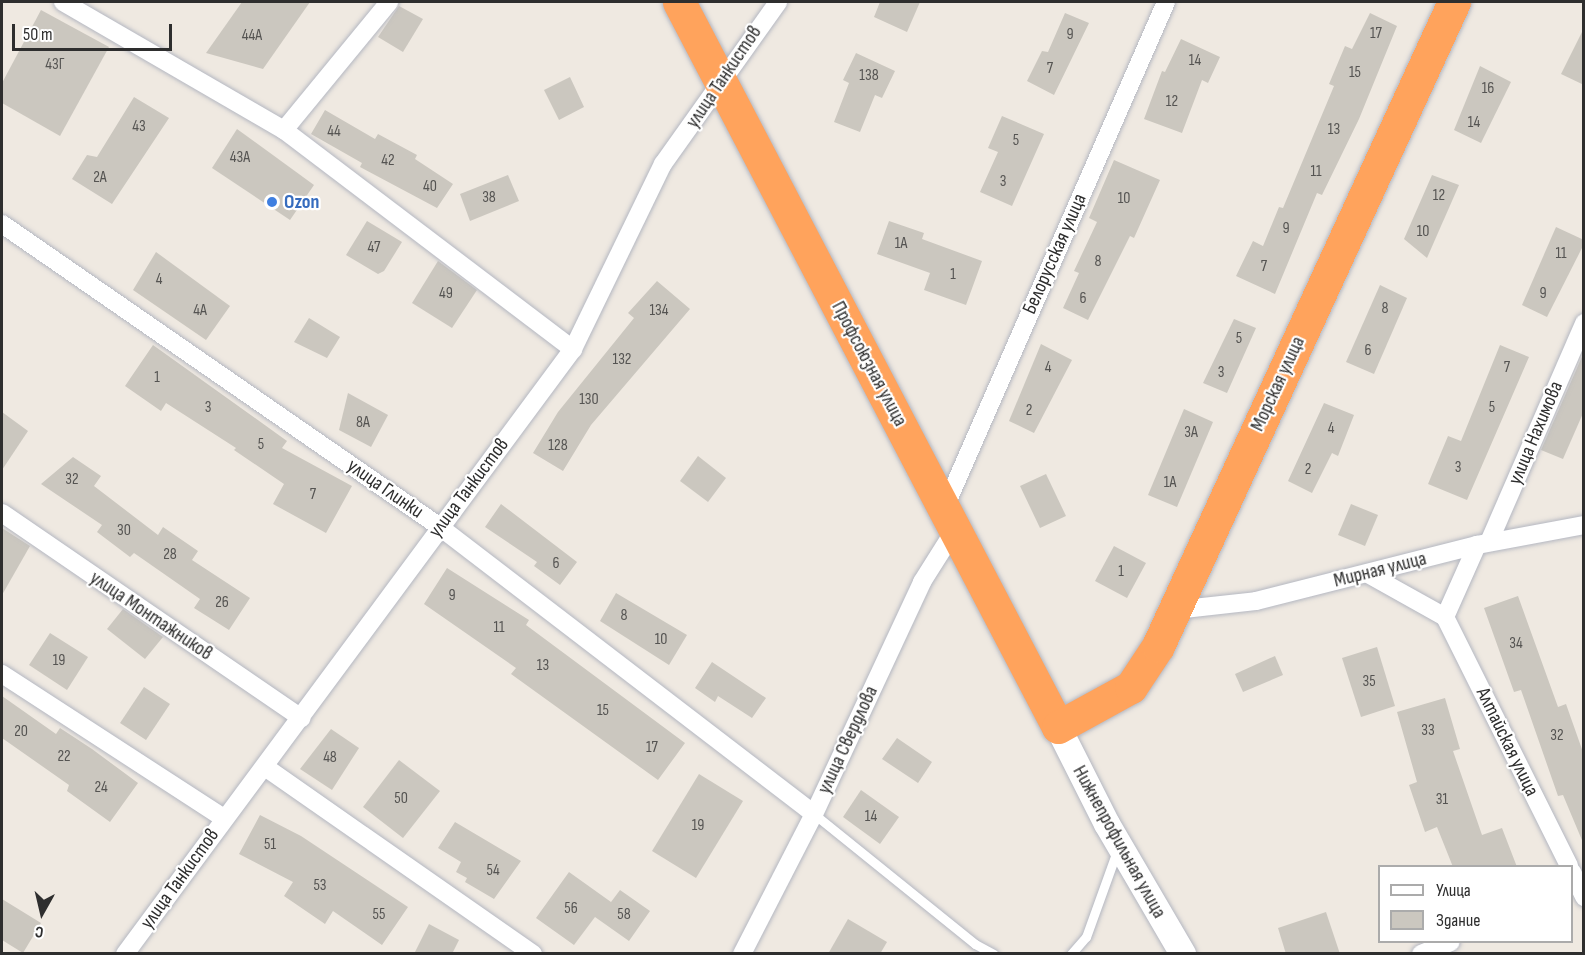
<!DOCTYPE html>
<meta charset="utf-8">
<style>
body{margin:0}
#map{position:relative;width:1585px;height:955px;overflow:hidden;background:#efe9e1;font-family:"Sofia Sans Condensed",sans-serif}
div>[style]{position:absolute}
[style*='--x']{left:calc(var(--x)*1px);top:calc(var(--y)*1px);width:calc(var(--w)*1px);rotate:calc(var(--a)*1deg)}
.building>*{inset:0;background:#cbc7bf}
.roads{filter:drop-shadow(0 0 2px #b4b7c1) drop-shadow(0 0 2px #b4b7c1)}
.lane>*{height:9px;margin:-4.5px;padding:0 4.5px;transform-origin:4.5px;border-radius:4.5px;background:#fff}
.street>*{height:18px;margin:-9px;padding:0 9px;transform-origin:9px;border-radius:9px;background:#fff}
.secondary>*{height:26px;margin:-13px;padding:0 13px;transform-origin:13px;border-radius:13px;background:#fff}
.highway>*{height:33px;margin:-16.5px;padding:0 16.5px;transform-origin:16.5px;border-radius:16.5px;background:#ffa35c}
.dots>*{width:16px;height:16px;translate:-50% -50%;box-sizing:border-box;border:3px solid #fff;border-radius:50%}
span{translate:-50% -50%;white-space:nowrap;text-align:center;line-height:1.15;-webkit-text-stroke:4.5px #fff;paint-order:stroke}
.number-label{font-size:16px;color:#555452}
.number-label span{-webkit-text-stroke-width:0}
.street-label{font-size:20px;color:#2e2e2e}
.shop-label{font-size:20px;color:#366cbe;font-weight:700}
.left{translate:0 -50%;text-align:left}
.frame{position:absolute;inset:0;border:3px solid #2e2e2e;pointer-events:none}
.legend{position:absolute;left:1378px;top:865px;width:195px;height:78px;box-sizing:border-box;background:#fff;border:2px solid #ababab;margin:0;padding:8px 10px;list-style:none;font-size:18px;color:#2e2e2e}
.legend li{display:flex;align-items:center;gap:12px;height:30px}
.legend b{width:30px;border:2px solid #ababab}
.north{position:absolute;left:12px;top:883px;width:60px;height:60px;-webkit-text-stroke:4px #fff;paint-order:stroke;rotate:188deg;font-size:16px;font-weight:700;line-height:24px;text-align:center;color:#2e2e2e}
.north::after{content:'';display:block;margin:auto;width:21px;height:27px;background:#2e2e2e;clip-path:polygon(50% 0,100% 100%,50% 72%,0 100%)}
.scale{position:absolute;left:12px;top:24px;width:160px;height:27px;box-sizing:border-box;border:3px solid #2e2e2e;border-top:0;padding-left:8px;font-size:18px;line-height:21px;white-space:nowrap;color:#2e2e2e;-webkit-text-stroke:4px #fff;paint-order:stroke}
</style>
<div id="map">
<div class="building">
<i style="clip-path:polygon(242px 2px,310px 2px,263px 69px,206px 53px)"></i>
<i style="clip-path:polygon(880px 2px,920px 2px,907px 32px,874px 17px)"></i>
<i style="clip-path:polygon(399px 6px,423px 19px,403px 52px,378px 37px)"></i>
<i style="clip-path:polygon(41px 10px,109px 47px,60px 136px,2px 103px,2px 83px)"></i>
<i style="clip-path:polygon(1065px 13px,1089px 23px,1054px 95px,1027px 81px,1042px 51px,1048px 52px)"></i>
<i style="clip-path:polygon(1370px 13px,1397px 26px,1359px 119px,1322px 195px,1317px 193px,1275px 294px,1236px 276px,1253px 241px,1263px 246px,1279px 207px,1283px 208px,1334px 86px,1329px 84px,1345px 46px,1352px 49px)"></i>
<i style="clip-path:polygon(1584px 28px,1584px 85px,1561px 74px)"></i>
<i style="clip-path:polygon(1181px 39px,1220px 57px,1208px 83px,1202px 80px,1182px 133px,1144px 119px,1162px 71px,1165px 72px)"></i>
<i style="clip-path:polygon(856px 53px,895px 71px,882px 98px,875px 95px,860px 132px,834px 122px,849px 83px,843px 80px)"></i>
<i style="clip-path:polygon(1480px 66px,1511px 82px,1481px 143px,1454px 130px)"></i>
<i style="clip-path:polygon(570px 77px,584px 107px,559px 120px,544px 90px)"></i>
<i style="clip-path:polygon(134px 97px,169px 118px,112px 204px,72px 179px,87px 155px,97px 157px)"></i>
<i style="clip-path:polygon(325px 110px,375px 139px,378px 134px,417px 155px,415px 159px,453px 184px,437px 208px,360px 167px,362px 163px,311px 134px)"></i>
<i style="clip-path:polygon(1002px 116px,1044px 134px,1012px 206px,980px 192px,998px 152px,988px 148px)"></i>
<i style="clip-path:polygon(237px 129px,314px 185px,290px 220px,212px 168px)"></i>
<i style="clip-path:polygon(1114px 160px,1160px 180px,1134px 238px,1130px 236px,1088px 320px,1063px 308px,1079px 273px,1074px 271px,1097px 222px,1089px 218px)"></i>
<i style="clip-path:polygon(508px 175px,519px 201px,470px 221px,460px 194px)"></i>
<i style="clip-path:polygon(1432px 175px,1459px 185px,1427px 258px,1404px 239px)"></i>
<i style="clip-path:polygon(367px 221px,402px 242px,384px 271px,378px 274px,346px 255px)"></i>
<i style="clip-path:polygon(889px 221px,924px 233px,922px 239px,982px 261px,966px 305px,924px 290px,930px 273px,877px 254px)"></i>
<i style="clip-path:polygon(1556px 227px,1584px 240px,1584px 244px,1547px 317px,1522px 305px)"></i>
<i style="clip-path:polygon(156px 252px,230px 306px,206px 340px,133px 290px)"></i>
<i style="clip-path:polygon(438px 261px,477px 290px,452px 328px,412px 303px)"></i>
<i style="clip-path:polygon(657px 281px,690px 309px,591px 425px,563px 471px,533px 453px,558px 412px,634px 318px,628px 313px)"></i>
<i style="clip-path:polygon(1380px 285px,1407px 298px,1374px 374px,1346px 362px)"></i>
<i style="clip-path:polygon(309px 318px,340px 337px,327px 358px,294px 342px)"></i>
<i style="clip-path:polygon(1234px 319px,1256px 328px,1227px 393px,1203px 383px)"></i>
<i style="clip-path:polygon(1041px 344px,1072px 360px,1034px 433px,1009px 421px)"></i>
<i style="clip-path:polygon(153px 345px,287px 441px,282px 448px,352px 486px,326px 533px,273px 504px,284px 484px,234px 450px,236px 448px,166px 403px,161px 411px,125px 386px)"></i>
<i style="clip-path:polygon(1500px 345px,1529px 357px,1467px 500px,1428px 484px,1448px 436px,1461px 441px)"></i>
<i style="clip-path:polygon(1584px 352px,1584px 411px,1563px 459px,1541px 450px)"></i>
<i style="clip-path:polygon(348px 393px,388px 415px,371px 447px,339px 430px)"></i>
<i style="clip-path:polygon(1324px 403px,1354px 415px,1338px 456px,1332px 453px,1312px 493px,1288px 481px)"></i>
<i style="clip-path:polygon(1184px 409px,1213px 422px,1177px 507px,1148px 495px)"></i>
<i style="clip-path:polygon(2px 412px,28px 431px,2px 470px)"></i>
<i style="clip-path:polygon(698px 456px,726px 478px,708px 502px,680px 481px)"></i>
<i style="clip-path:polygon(73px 457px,101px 476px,94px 486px,158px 535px,163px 527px,198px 551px,192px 560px,250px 598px,229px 630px,194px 608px,200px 599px,134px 553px,130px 557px,97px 532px,102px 525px,41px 484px)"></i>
<i style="clip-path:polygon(1046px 474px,1066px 516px,1040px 528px,1020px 486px)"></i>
<i style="clip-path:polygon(501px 504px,577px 562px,560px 585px,534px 566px,537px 562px,485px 527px)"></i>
<i style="clip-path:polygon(1351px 504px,1378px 515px,1365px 546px,1338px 535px)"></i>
<i style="clip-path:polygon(2px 528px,30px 546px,2px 595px)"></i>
<i style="clip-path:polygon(1114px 546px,1146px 563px,1127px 598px,1095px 581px)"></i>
<i style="clip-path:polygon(447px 568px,529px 620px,526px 625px,685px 743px,658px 780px,511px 674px,516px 668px,424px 604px)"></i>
<i style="clip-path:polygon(616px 593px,687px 635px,669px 665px,600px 621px)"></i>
<i style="clip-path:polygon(1518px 596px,1558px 707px,1566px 704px,1584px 755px,1584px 845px,1563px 795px,1558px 796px,1521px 690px,1514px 692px,1484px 608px)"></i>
<i style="clip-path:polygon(123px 609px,163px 637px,145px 659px,107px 629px)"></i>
<i style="clip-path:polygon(50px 633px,88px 657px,67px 690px,29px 665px)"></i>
<i style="clip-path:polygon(1377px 647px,1395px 706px,1361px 717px,1342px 658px)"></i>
<i style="clip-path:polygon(1275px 656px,1283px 675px,1243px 692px,1235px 674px)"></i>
<i style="clip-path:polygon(712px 662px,766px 698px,752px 718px,718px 696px,715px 702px,695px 688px)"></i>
<i style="clip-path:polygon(144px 687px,170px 704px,146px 740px,120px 723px)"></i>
<i style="clip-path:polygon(2px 696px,56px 734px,60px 728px,92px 749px,138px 783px,110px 822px,67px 791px,69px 785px,2px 738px)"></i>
<i style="clip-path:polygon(1445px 698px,1460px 749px,1453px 751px,1482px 835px,1502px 828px,1517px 867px,1453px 867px,1437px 827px,1425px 832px,1409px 785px,1417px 782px,1397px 712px)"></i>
<i style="clip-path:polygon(331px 729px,359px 748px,332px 790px,300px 769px)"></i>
<i style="clip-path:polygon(897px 738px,932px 762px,918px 783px,882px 759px)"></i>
<i style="clip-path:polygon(399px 760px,440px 791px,403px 838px,363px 807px)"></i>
<i style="clip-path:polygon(699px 774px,743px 801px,696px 878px,652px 851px)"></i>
<i style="clip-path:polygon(861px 790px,899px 817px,880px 844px,843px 817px)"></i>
<i style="clip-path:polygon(260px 815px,301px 836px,408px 907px,382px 945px,333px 911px,325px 924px,284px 896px,293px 882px,239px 854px)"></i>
<i style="clip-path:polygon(455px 822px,521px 861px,494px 899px,465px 882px,467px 878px,456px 872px,461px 862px,438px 848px)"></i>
<i style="clip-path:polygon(569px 872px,611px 902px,620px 890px,650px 911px,629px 941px,595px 917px,574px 945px,536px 918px)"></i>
<i style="clip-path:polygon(2px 899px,41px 923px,23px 953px,2px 940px)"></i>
<i style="clip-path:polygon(1326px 912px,1340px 954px,1286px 954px,1278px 928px)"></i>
<i style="clip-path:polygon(848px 919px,887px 942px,880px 954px,828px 954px)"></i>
<i style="clip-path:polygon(429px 924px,459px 940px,452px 954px,414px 954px)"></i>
</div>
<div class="roads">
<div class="lane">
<i style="--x:814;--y:814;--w:207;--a:38.9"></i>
<i style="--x:975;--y:944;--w:21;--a:28"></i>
<i style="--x:1071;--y:954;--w:23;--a:-49"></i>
<i style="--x:1086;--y:937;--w:91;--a:-70.2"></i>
</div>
<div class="street">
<i style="--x:63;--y:2;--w:255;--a:30.1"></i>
<i style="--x:284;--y:130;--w:363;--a:37.2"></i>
<i style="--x:284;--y:130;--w:166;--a:-50.6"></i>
<i style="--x:2;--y:224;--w:533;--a:34.67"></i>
<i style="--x:440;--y:527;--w:471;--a:37.5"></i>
<i style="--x:945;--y:507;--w:551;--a:-66.36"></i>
<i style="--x:2;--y:513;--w:363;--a:34.4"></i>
<i style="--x:1489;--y:542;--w:239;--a:-66.5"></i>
<i style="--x:1368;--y:574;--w:88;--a:29.2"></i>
<i style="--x:1175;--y:610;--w:81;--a:-6.3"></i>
<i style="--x:1256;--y:601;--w:228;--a:-14.2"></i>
<i style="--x:1477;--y:545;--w:109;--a:-10.6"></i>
<i style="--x:1445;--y:617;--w:278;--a:63.5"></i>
<i style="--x:1445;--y:617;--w:79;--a:-66"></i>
<i style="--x:2;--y:674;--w:265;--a:33"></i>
<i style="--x:265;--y:767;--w:327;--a:34.9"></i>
<i style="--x:1572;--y:872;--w:28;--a:64"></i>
<i style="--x:125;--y:954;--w:753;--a:-53.48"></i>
<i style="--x:573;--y:349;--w:206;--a:-64.1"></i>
<i style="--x:663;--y:164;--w:199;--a:-54.6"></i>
<i style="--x:742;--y:954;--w:157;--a:-62.8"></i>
<i style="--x:814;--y:814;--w:256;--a:-65"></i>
<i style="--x:922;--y:582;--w:64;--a:-57.8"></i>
<i style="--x:1421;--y:954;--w:32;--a:-22"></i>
</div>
<div class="secondary">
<i style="--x:1058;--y:727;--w:109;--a:63.2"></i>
<i style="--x:1107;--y:824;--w:151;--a:59.7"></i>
</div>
<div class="highway">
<i style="--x:679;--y:2;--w:818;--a:62.4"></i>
<i style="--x:1058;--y:727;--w:83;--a:-28.7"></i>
<i style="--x:1131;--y:687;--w:49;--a:-56.6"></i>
<i style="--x:1158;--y:646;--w:709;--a:-65.32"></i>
</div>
</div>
<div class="dots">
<i style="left:272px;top:202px;background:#3f7fe0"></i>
</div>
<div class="number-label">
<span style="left:1376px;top:34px">17</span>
<span style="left:1070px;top:35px">9</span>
<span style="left:252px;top:36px">44А</span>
<span style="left:1195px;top:61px">14</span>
<span style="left:55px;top:65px">43Г</span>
<span style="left:1050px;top:69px">7</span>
<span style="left:1355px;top:73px">15</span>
<span style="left:869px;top:76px">138</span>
<span style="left:1488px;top:89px">16</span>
<span style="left:1172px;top:102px">12</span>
<span style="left:1474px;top:123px">14</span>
<span style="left:139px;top:127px">43</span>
<span style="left:1334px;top:130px">13</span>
<span style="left:334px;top:132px">44</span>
<span style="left:1016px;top:141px">5</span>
<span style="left:240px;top:158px">43А</span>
<span style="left:388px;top:161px">42</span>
<span style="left:1316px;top:172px">11</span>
<span style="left:100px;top:178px">2А</span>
<span style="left:1003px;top:182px">3</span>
<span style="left:430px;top:187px">40</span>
<span style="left:1439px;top:196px">12</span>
<span style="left:489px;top:198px">38</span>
<span style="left:1124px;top:199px">10</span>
<span style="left:1286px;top:229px">9</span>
<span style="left:1423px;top:232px">10</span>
<span style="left:901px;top:244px">1А</span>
<span style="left:374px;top:248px">47</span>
<span style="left:1561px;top:254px">11</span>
<span style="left:1098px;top:262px">8</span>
<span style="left:1264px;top:267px">7</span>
<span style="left:953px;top:275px">1</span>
<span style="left:159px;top:280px">4</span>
<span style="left:446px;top:294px">49</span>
<span style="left:1543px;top:294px">9</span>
<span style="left:1083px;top:299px">6</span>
<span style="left:1385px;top:309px">8</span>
<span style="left:200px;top:311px">4А</span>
<span style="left:659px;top:311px">134</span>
<span style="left:1239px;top:339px">5</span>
<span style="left:1368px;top:351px">6</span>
<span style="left:622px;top:360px">132</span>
<span style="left:1048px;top:368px">4</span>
<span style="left:1507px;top:368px">7</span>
<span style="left:1221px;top:373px">3</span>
<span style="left:157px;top:378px">1</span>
<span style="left:589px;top:400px">130</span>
<span style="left:208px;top:408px">3</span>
<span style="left:1492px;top:408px">5</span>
<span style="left:1029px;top:411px">2</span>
<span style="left:363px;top:423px">8А</span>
<span style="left:1331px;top:429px">4</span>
<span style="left:1191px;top:433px">3А</span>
<span style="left:261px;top:445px">5</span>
<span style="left:558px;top:446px">128</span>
<span style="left:1458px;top:468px">3</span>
<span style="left:1308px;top:470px">2</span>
<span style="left:72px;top:480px">32</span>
<span style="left:1170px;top:483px">1А</span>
<span style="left:313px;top:495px">7</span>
<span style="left:124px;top:531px">30</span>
<span style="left:170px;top:555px">28</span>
<span style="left:556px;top:564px">6</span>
<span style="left:1121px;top:572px">1</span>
<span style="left:452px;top:596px">9</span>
<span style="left:222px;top:603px">26</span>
<span style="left:624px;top:616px">8</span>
<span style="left:499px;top:628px">11</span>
<span style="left:661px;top:640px">10</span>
<span style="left:1516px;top:644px">34</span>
<span style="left:59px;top:661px">19</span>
<span style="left:543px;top:666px">13</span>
<span style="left:1369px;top:682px">35</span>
<span style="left:603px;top:711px">15</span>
<span style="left:1428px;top:731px">33</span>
<span style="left:21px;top:732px">20</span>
<span style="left:1557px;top:736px">32</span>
<span style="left:652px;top:748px">17</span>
<span style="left:64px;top:757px">22</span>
<span style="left:330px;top:758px">48</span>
<span style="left:101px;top:788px">24</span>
<span style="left:401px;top:799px">50</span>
<span style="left:1442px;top:800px">31</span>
<span style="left:871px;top:817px">14</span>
<span style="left:698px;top:826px">19</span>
<span style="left:270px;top:845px">51</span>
<span style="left:493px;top:871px">54</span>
<span style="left:320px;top:886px">53</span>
<span style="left:571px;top:909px">56</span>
<span style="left:379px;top:915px">55</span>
<span style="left:624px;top:915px">58</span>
</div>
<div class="street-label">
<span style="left:724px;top:77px;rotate:-56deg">улица Танкистов</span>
<span style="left:1055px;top:254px;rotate:-66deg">Белорусская улица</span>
<span style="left:869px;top:364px;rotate:62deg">Профсоюзная улица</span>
<span style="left:1278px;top:384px;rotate:-65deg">Морская улица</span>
<span style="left:1536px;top:433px;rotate:-67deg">улица Нахимова</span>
<span style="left:469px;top:488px;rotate:-53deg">улица Танкистов</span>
<span style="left:385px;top:489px;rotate:35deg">улица Глинки</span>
<span style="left:1380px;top:570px;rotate:-14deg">Мирная улица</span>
<span style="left:151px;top:616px;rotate:34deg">улица Монтажников</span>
<span style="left:848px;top:740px;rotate:-65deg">улица Свердлова</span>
<span style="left:1507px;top:742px;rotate:64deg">Алтайская улица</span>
<span style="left:1119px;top:842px;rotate:61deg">Нижнепрофильная улица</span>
<span style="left:180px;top:879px;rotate:-54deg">улица Танкистов</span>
</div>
<div class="shop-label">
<span class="left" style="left:284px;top:202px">Ozon</span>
</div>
<div class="frame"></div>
<ul class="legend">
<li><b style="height:8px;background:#fff"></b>Улица</li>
<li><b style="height:16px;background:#cbc7bf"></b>Здание</li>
</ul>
<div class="north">С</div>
<div class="scale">50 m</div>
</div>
